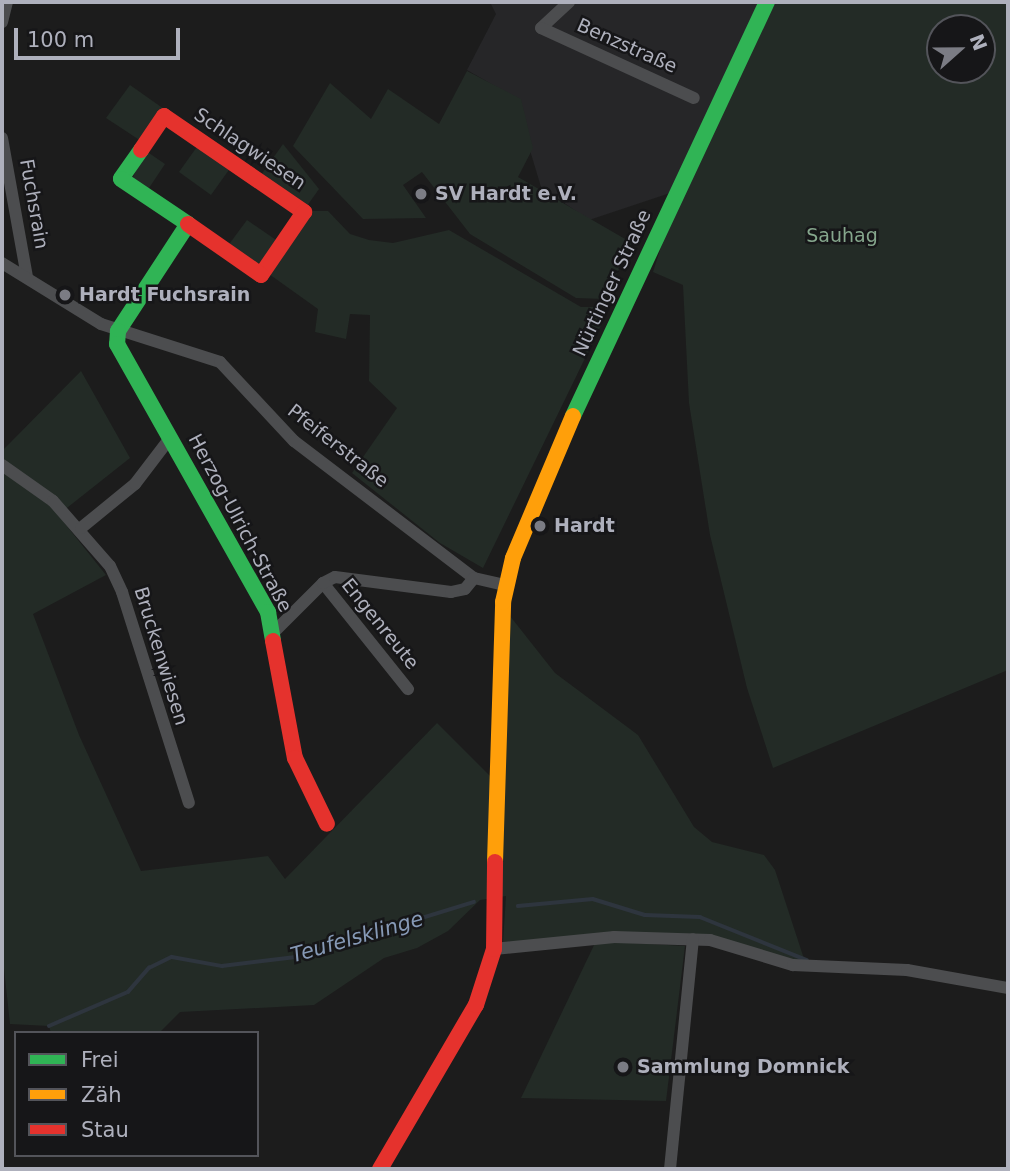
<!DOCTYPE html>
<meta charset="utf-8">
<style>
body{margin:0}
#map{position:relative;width:1010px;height:1171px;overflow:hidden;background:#1c1c1c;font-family:"DejaVu Sans",sans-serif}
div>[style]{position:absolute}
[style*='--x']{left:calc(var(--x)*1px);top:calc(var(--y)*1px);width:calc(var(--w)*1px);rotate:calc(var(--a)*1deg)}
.built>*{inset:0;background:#262628}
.green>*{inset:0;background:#232b26}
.stream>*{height:3.5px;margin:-1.75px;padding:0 1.75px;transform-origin:1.75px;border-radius:1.75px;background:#2e353e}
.street>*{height:12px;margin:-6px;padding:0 6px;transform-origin:6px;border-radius:6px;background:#4c4d4f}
.fast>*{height:16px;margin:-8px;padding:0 8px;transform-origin:8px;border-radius:8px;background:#30b455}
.slow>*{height:16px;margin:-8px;padding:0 8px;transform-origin:8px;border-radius:8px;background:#ff9f0a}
.jam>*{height:16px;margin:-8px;padding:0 8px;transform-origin:8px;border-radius:8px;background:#e5322d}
.dots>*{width:19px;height:19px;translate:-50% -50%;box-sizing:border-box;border:4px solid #161618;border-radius:50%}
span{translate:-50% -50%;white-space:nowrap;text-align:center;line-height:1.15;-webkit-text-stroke:5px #161618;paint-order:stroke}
.street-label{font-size:19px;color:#aeb0bc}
.poi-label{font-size:19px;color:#aeb0bc;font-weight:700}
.left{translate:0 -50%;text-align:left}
.park-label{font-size:19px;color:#85a68c}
.water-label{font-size:21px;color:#8699b6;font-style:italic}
.frame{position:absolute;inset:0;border:4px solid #aeb0bc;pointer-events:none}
.legend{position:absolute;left:14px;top:1031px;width:245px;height:126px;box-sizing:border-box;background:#161618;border:2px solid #53545a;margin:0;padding:9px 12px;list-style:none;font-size:21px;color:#aeb0bc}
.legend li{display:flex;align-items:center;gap:14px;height:35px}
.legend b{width:35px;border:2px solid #53545a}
.north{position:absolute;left:926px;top:14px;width:70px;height:70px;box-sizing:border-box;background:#161618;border:2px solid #53545a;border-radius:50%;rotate:69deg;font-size:19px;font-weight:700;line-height:28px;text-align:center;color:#aeb0bc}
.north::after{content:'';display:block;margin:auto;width:24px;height:32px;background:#7b7c84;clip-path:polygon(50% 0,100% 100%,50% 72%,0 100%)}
.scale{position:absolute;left:14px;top:28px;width:166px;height:32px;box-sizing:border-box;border:4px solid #aeb0bc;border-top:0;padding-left:9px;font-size:21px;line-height:24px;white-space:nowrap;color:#aeb0bc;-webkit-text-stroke:5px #161618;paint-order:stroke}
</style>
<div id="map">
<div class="built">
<i style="clip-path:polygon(490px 2px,767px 2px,681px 184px,667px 194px,589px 220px,541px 187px,514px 97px,467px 70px,496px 14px)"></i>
</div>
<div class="green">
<i style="clip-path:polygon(evenodd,767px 2px,1008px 2px,1008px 670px,773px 768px,747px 688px,710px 535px,689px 403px,683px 285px,653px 272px,681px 184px,767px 2px,940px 28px,982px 28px,982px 70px,940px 70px,940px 28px)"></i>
<i style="clip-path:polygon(467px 71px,521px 99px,533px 148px,518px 177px,632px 243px,604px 299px,576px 298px,470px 234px,422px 172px,403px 185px,426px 218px,363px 219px,293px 146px,330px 83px,371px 119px,388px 89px,439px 124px)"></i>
<i style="clip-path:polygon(130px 85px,164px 109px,141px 141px,106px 118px)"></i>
<i style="clip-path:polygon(199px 144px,231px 167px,211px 195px,179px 172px)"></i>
<i style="clip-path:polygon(283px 144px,319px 189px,307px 206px,261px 175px)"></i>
<i style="clip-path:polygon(146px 151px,165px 164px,147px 191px,133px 177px)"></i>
<i style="clip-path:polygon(313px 211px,328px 211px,350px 234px,369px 240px,393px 243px,449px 230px,581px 307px,598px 307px,607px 313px,483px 568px,440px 543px,352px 473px,397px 408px,369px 381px,370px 315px,350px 314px,346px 339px,315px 332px,318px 309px,269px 274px)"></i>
<i style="clip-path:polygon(247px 220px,279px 242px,266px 260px,256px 264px,227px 247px)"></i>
<i style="clip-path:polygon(81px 371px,130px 458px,58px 515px,106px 575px,33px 614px,79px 735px,141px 871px,268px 856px,285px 879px,437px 723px,501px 787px,510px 616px,555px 673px,638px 735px,694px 827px,712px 842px,764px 855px,775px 870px,806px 965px,693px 937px,503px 942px,506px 896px,480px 900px,448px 931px,417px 948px,384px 958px,314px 1005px,180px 1012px,159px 1033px,51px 1033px,49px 1026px,10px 1024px,2px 950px,2px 451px)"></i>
<i style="clip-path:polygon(596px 941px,685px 946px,666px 1101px,521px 1098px)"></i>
</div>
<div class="stream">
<i style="--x:518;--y:906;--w:75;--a:-5.3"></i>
<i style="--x:593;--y:899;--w:54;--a:17.1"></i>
<i style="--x:645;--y:915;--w:55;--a:2.1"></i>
<i style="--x:700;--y:917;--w:115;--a:21.9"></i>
<i style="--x:49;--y:1026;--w:86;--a:-23.3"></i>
<i style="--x:128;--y:992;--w:32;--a:-49"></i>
<i style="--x:149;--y:968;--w:25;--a:-26"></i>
<i style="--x:172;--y:957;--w:51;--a:10.2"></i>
<i style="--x:222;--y:966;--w:74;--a:-7"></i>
<i style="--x:295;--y:957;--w:187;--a:-17.1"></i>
</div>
<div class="street">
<i style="--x:569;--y:2;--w:38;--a:137"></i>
<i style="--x:541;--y:28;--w:168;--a:24.6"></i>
<i style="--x:2;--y:22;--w:21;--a:-76"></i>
<i style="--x:2;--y:138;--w:141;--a:79.8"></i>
<i style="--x:2;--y:263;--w:116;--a:31.6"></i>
<i style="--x:101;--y:324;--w:125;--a:17.7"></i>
<i style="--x:220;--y:362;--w:108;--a:46.9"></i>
<i style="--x:294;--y:441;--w:226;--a:37.3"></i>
<i style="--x:474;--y:578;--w:32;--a:13"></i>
<i style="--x:2;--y:465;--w:62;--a:35.2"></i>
<i style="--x:53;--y:501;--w:86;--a:48.8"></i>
<i style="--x:110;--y:566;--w:29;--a:65"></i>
<i style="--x:122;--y:592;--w:221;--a:72.4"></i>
<i style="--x:81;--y:528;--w:70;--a:-39.2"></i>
<i style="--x:135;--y:484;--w:58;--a:-52.7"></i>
<i style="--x:323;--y:583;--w:136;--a:51.3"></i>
<i style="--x:275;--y:631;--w:68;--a:-45"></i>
<i style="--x:323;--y:583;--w:13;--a:-27"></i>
<i style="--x:335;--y:577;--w:117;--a:7.4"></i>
<i style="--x:451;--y:592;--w:14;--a:-12"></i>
<i style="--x:465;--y:589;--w:14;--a:-51"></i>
<i style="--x:494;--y:949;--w:121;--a:-5.7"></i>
<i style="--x:614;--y:937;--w:96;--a:1.8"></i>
<i style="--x:710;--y:940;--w:87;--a:16.8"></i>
<i style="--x:793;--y:965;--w:114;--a:2.5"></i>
<i style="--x:907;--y:970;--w:103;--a:10.1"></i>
<i style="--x:670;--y:1169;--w:231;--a:-84.3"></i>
</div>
<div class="fast">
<i style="--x:141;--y:150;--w:35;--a:125"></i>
<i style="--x:121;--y:179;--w:81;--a:33.9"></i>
<i style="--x:188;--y:224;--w:128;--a:123.2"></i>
<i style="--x:118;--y:331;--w:13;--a:94"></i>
<i style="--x:117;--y:344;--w:308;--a:60.6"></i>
<i style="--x:268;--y:612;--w:29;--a:80"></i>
<i style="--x:573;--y:416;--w:457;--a:-64.9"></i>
</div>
<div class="slow">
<i style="--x:495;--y:862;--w:260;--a:-88.2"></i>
<i style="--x:503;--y:602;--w:45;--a:-77.2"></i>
<i style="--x:513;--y:558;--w:154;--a:-67.1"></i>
</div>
<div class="jam">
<i style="--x:141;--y:150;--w:41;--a:-55.9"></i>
<i style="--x:164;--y:116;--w:170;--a:34.4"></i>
<i style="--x:304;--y:212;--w:76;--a:124.3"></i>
<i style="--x:261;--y:275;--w:89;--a:-145.1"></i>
<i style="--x:273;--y:641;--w:119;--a:79.4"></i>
<i style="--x:295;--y:758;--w:73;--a:64.1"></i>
<i style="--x:380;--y:1169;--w:190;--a:-59.7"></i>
<i style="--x:476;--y:1005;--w:59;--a:-72.2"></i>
<i style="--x:494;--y:949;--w:87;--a:-89.3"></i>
</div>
<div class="dots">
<i style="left:421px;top:194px;background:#7b7c84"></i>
<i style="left:65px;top:295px;background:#7b7c84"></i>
<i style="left:540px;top:526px;background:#7b7c84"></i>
<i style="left:623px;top:1067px;background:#7b7c84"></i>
</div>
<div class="street-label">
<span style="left:627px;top:46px;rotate:24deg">Benzstraße</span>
<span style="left:250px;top:149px;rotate:34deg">Schlagwiesen</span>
<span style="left:34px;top:204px;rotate:80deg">Fuchsrain</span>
<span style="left:612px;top:283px;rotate:-65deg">Nürtinger Straße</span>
<span style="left:338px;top:446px;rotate:38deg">Pfeiferstraße</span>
<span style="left:240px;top:523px;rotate:62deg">Herzog-Ulrich-Straße</span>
<span style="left:380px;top:624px;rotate:51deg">Engenreute</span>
<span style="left:161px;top:656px;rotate:73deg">Bruckenwiesen</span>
</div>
<div class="poi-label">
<span class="left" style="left:435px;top:194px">SV Hardt e.V.</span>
<span class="left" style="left:79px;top:295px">Hardt Fuchsrain</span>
<span class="left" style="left:554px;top:526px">Hardt</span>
<span class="left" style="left:637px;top:1067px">Sammlung Domnick</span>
</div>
<div class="park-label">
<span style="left:842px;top:236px">Sauhag</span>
</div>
<div class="water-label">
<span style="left:357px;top:937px;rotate:-16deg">Teufelsklinge</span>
</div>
<div class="frame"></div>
<ul class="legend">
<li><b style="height:9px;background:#30b455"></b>Frei</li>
<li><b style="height:9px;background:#ff9f0a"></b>Zäh</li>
<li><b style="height:9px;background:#e5322d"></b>Stau</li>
</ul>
<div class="north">N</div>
<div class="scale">100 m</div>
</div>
